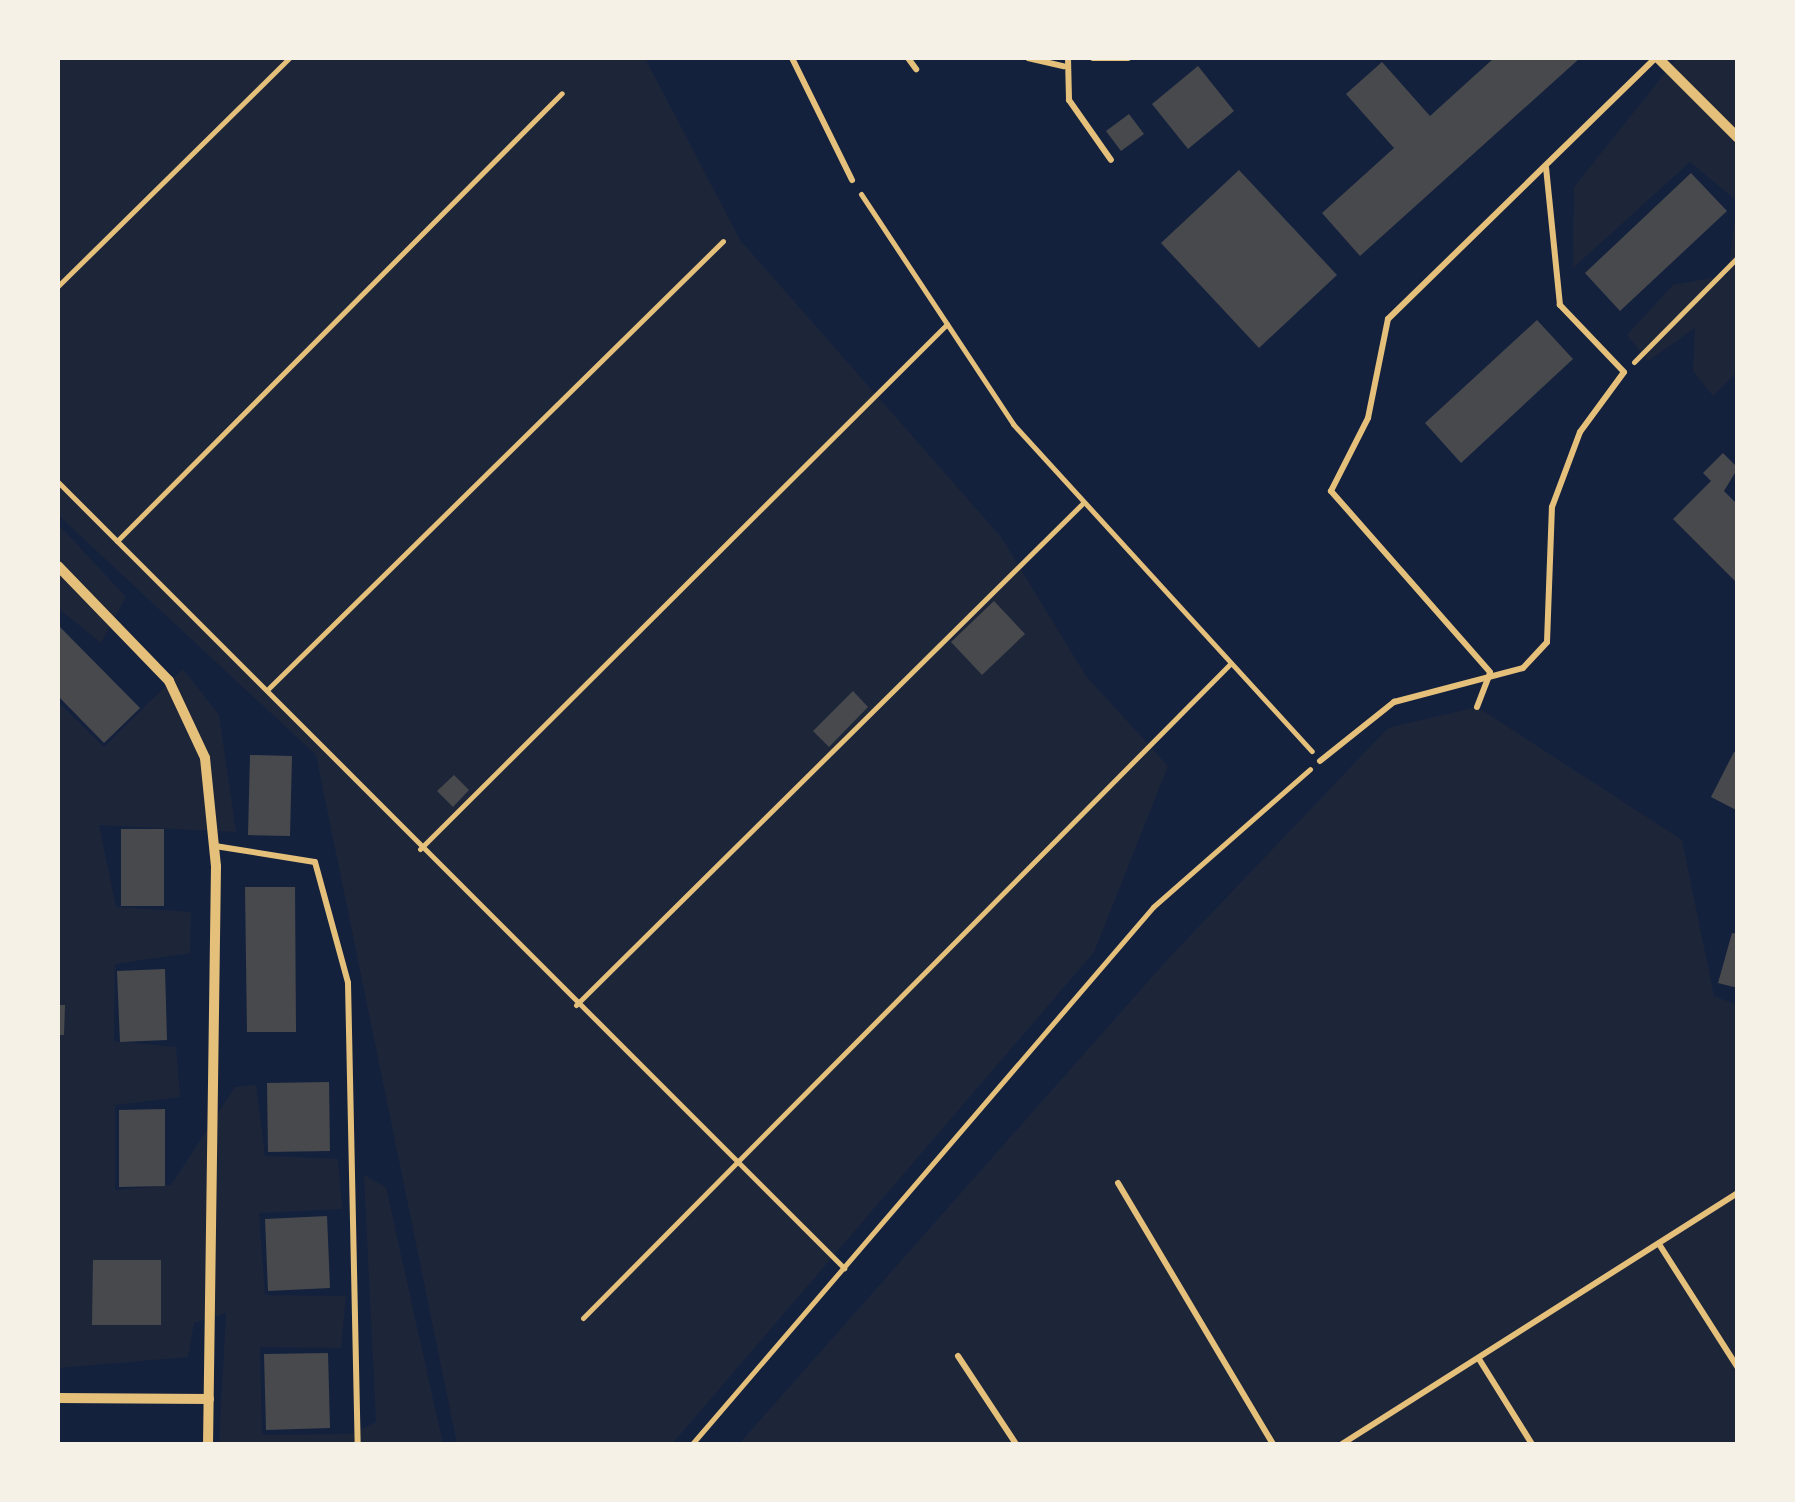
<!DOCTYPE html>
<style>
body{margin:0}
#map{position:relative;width:1795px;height:1502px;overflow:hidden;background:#14213d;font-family:"Sofia Sans Condensed",sans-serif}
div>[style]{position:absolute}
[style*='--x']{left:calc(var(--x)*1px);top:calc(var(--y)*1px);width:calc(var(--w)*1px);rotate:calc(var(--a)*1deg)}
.green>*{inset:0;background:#1d2539}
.building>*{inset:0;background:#48494c}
.path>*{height:5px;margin:-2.5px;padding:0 2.5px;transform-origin:2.5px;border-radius:2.5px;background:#e5c07b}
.service>*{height:6px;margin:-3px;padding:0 3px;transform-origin:3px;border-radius:3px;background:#e5c07b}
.minor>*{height:10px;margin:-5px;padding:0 5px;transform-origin:5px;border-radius:5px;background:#e5c07b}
span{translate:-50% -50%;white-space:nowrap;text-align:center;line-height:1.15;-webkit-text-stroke:10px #f6f1e7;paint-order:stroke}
.frame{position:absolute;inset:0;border:60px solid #f6f1e7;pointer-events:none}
</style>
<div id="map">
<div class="green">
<i style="clip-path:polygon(58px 58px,645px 58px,740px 240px,1001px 537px,1086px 676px,1168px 766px,1094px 952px,672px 1444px,457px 1444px,316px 755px,58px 515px)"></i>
<i style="clip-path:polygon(1677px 58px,1737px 58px,1737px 372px,1713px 396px,1693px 371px,1695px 328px,1648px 361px,1627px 335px,1673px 285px,1728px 275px,1737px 201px,1690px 162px,1573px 268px,1574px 187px)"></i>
<i style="clip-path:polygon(58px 524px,126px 597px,101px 643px,58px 608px)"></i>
<i style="clip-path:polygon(183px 669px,219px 715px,236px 832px,99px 825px,116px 907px,191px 912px,190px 953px,115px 964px,114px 1041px,176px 1047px,180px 1097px,115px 1105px,115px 1190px,171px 1185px,235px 1087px,256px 1085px,265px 1156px,338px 1159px,342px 1209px,259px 1213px,265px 1295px,346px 1296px,341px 1348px,260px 1347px,262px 1435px,352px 1434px,376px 1422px,364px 1175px,386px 1187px,443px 1444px,219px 1444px,226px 1313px,194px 1323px,188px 1357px,58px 1368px,58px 702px,104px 747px)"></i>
<i style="clip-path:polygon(1477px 707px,1682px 840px,1714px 996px,1737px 1005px,1737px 1444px,739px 1444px,1168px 959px,1388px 728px)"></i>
</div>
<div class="building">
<i style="clip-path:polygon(1494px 58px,1580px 58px,1360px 256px,1322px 213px,1394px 148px,1346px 94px,1382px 62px,1430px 116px)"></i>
<i style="clip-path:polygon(1198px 66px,1234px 111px,1188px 149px,1152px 104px)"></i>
<i style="clip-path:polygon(1129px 114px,1144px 134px,1121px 151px,1106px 131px)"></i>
<i style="clip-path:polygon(1239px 170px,1337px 275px,1259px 348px,1161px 243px)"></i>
<i style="clip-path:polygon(1691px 173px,1727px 211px,1620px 311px,1585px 273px)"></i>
<i style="clip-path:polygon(1537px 320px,1573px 359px,1461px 463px,1425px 423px)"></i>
<i style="clip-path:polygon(1723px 453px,1738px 468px,1724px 491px,1738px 505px,1738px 584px,1673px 519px,1711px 481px,1703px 473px)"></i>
<i style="clip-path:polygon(994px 601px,1025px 634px,982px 675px,951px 642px)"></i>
<i style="clip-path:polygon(58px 625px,140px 708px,104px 743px,58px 696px)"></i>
<i style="clip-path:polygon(853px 691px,868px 707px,829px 747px,813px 731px)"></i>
<i style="clip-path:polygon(1734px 752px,1738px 754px,1738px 811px,1711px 797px)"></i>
<i style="clip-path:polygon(250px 755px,292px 756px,290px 836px,248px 835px)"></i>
<i style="clip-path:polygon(454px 775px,469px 790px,453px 807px,437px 791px)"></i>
<i style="clip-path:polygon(121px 829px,164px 829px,164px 906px,121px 906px)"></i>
<i style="clip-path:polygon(245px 887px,295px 887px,296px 1032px,247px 1032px)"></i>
<i style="clip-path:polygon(1732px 933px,1738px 934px,1738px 988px,1718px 983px)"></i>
<i style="clip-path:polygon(165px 969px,167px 1040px,120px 1042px,117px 971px)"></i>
<i style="clip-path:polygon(58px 1005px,65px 1005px,64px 1035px,58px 1035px)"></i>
<i style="clip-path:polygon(329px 1082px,330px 1151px,268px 1152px,267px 1083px)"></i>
<i style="clip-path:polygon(165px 1109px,165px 1186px,119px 1187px,119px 1110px)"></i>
<i style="clip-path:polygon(327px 1216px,330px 1288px,268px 1291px,265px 1219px)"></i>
<i style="clip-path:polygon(93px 1260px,161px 1260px,161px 1325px,92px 1325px)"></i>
<i style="clip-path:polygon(328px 1353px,330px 1428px,266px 1430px,264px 1354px)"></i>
</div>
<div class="path">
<i style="--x:861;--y:194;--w:276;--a:56.5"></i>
<i style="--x:1013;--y:424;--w:443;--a:47.6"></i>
<i style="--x:58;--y:286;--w:325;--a:-44.6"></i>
<i style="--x:1634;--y:362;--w:148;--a:-45.3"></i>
<i style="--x:58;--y:482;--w:1112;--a:45"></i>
<i style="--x:117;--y:541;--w:631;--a:-45.19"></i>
<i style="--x:269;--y:688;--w:637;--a:-44.55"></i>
<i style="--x:420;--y:849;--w:744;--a:-44.89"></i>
<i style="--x:576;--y:1005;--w:712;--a:-44.72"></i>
<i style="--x:583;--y:1318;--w:920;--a:-45.31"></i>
<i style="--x:692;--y:1444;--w:708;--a:-49.35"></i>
<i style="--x:1153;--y:907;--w:209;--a:-41.3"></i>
</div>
<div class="service">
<i style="--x:792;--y:58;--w:136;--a:63.8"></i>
<i style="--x:908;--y:58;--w:14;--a:54"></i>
<i style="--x:1028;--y:58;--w:37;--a:13"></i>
<i style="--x:1068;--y:58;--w:42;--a:88.6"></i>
<i style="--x:1069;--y:100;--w:73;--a:55"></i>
<i style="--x:1093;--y:58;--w:35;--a:0"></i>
<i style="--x:1490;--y:672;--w:241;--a:-131.3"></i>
<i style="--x:1331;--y:491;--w:82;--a:-63.1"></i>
<i style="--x:1368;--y:418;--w:101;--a:-78.6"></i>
<i style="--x:1388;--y:319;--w:373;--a:-44.3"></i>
<i style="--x:1477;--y:707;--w:36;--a:-69"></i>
<i style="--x:1320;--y:761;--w:95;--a:-38.6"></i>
<i style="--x:1394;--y:702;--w:133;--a:-14.8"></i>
<i style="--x:1523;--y:668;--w:35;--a:-47"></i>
<i style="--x:1547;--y:642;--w:135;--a:-87.9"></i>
<i style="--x:1552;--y:507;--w:80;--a:-69.5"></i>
<i style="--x:1580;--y:432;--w:74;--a:-53.7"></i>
<i style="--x:1624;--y:372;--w:93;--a:-133.7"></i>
<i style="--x:1560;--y:305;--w:138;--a:-95.8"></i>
<i style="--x:215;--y:846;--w:101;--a:9.1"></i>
<i style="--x:315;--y:862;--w:125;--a:74.7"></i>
<i style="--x:348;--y:983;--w:461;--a:88.8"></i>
<i style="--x:1118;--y:1183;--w:304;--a:59.3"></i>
<i style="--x:1659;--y:1244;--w:147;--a:57.5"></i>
<i style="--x:958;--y:1356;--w:105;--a:56.6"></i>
<i style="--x:1479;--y:1359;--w:100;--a:58.1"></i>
<i style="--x:1342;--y:1444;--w:469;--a:-32.4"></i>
</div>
<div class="minor">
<i style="--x:1658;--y:58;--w:113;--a:45"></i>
<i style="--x:58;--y:566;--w:160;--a:46"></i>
<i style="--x:169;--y:681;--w:85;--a:64.9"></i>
<i style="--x:205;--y:758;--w:109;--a:84.2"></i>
<i style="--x:216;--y:866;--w:578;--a:90.79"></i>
<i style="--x:58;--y:1398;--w:151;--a:0.4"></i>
</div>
<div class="frame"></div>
</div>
